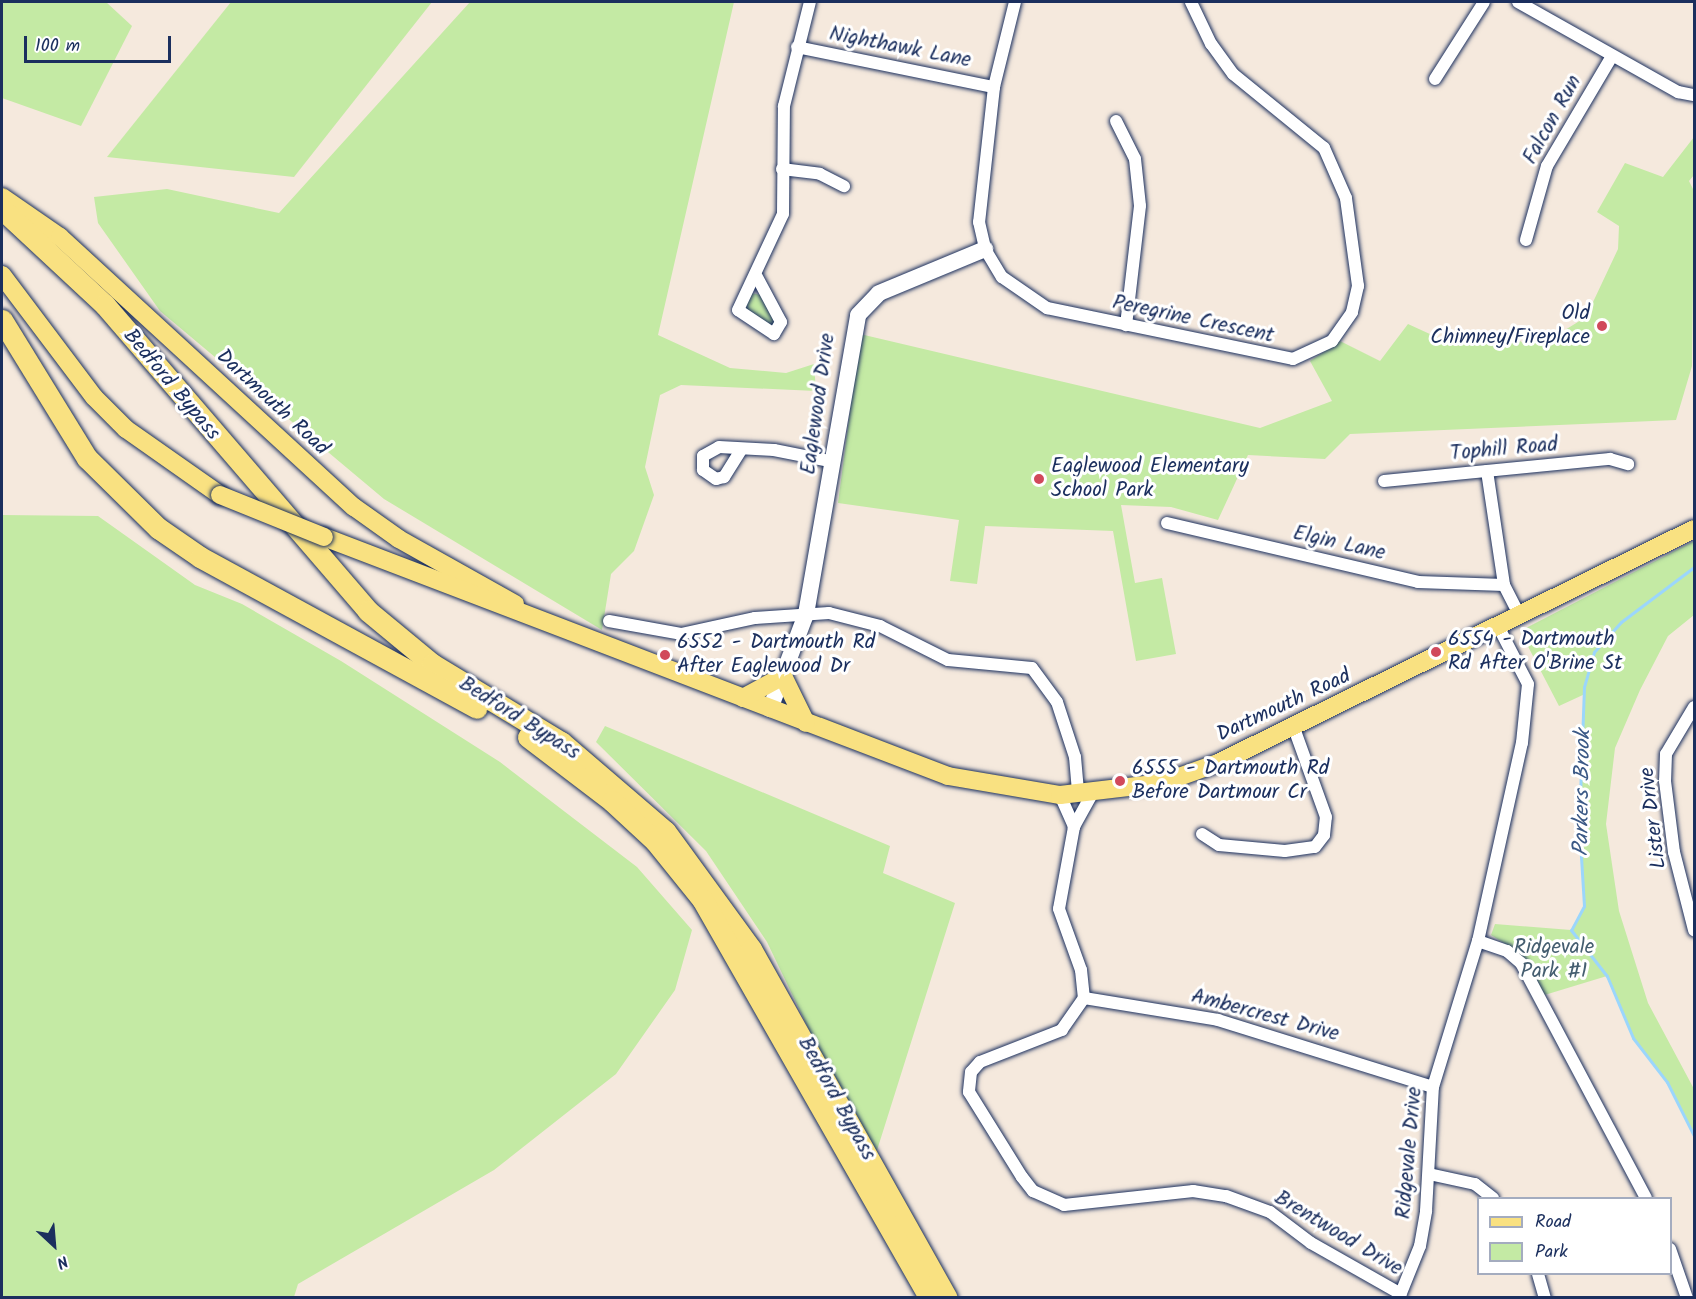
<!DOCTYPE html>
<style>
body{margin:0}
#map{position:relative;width:1696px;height:1299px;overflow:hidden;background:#f5e9dd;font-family:Kalam,sans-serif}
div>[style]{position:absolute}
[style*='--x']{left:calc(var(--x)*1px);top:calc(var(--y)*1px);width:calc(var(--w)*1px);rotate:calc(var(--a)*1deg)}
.green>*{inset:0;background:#c4eaa4}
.stream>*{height:3px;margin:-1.5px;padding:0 1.5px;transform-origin:1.5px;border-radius:1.5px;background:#9bd6fc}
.roads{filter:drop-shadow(0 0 2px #1b2f5e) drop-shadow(0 0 2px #1b2f5e)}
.street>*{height:12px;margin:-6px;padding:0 6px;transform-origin:6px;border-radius:6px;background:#fff}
.secondary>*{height:16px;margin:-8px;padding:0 8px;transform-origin:8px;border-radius:8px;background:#fff}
.primary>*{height:18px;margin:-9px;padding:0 9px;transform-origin:9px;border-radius:9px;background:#f9e181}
.highway>*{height:21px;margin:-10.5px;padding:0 10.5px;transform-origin:10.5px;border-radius:10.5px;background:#f9e181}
.bridges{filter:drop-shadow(0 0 2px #1b2f5e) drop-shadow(0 0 2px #1b2f5e)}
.primary-bridge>*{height:18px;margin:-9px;padding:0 9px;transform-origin:9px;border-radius:9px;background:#f9e181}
.dots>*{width:16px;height:16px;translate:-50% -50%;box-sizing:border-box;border:3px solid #fff;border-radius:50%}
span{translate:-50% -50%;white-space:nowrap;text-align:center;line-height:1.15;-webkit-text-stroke:6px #fff;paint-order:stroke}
.street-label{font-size:21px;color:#1b2f5e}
.poi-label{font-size:21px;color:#1b2f5e}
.right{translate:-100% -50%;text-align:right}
.left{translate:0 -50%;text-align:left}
.park-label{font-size:21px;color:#455e70}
.water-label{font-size:22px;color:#3b5986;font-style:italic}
.frame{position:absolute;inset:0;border:3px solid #1b2f5e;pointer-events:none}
.legend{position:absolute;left:1477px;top:1197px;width:195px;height:78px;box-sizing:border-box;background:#fff;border:2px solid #a4acbf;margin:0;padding:8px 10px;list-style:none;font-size:18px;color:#1b2f5e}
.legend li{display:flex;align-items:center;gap:12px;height:30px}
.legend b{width:30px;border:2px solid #a4acbf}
.north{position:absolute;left:24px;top:1215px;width:60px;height:60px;-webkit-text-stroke:4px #fff;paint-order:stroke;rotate:154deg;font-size:16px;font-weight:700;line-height:24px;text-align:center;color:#1b2f5e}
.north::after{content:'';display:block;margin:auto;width:21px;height:27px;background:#1b2f5e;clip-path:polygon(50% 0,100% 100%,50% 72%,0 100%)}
.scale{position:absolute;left:24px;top:36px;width:147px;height:27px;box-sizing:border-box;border:3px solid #1b2f5e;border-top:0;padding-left:8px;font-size:18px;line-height:21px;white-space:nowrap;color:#1b2f5e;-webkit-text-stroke:4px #fff;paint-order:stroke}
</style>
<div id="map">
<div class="green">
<i style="clip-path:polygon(2px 2px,106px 2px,132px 26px,81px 126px,2px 98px)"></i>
<i style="clip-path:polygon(231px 2px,432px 2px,294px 177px,107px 157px)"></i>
<i style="clip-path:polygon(470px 2px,734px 2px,658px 335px,730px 368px,786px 373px,814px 364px,816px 391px,681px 385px,660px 395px,645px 467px,654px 495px,634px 551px,611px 574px,602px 630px,384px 499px,160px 311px,98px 223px,94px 197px,167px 189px,279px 213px)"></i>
<i style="clip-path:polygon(1694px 137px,1694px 175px,1689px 181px,1694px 191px,1692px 366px,1676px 420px,1350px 434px,1325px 459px,1248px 455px,1218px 520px,1171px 507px,1121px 505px,1135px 583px,1162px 578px,1176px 654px,1136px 661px,1113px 531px,985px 526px,977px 584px,950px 581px,959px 520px,838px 503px,860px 334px,1260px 428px,1332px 401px,1310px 361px,1340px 341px,1380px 361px,1408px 324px,1456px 346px,1507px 330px,1525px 345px,1552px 338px,1586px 317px,1618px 249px,1619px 226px,1597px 212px,1625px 163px,1663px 177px)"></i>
<i style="clip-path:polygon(751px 293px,761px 295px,775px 316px,774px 327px,742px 309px)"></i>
<i style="clip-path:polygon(2px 515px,98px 516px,195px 585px,242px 604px,341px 661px,500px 762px,637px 867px,692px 930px,675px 990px,616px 1074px,494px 1170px,298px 1284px,294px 1297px,2px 1297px)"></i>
<i style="clip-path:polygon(1694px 541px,1694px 615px,1668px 636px,1640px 690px,1615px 748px,1606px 824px,1619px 911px,1648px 1003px,1694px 1089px,1694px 1136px,1667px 1082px,1633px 1038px,1607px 976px,1538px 997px,1510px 947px,1491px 935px,1495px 924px,1571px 930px,1584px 906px,1579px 831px,1585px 694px,1559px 706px,1520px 631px)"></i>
<i style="clip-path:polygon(605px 726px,890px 846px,883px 873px,955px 903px,873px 1163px,767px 942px,706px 851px,596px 742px)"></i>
</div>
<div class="stream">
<i style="--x:1694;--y:567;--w:91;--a:143"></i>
<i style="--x:1621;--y:622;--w:40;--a:132"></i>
<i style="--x:1594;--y:652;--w:36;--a:106"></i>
<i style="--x:1584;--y:687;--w:137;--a:92.1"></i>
<i style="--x:1579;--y:824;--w:82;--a:86.5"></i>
<i style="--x:1584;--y:906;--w:27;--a:118"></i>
<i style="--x:1571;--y:930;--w:58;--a:52"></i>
<i style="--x:1607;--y:976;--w:67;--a:67.2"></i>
<i style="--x:1633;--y:1038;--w:56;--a:52.3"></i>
<i style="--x:1667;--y:1082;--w:60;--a:63.4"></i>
</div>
<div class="roads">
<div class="street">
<i style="--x:1015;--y:2;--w:88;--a:103.9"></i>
<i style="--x:994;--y:87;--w:136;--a:96.3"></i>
<i style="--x:979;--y:222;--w:28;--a:77"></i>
<i style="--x:985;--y:249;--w:33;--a:59"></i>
<i style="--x:1002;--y:277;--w:55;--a:34.6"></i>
<i style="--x:1047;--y:308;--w:251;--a:11.7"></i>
<i style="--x:1293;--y:359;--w:43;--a:-24.8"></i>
<i style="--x:1332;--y:341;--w:35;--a:-55"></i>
<i style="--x:1352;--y:312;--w:27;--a:-77"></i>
<i style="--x:1358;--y:286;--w:89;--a:-97.8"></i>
<i style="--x:1346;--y:198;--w:55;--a:-113.7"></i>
<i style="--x:1324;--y:148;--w:117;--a:-140.9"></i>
<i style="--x:1233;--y:74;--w:37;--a:-126"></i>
<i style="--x:1211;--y:44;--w:47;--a:-115.5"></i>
<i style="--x:1518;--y:2;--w:184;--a:29.4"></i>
<i style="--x:1678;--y:92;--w:16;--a:11"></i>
<i style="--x:797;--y:47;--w:201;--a:11.5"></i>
<i style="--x:1435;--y:79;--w:91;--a:-57.5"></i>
<i style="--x:1116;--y:121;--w:42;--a:63.4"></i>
<i style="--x:1135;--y:159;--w:47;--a:83.9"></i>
<i style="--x:1140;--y:206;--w:120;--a:96.7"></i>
<i style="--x:782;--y:169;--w:38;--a:7"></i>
<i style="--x:820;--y:174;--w:27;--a:27"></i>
<i style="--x:1526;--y:240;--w:77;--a:-74.2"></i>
<i style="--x:1547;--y:166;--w:128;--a:-59.4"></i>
<i style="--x:757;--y:277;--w:51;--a:61.9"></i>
<i style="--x:781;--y:322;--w:14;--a:120"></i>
<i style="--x:774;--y:334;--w:43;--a:-146.3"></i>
<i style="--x:738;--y:310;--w:106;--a:-64.9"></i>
<i style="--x:783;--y:214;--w:108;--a:-89.5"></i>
<i style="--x:784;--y:106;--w:107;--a:-76"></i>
<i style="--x:741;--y:450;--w:32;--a:122"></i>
<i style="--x:724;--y:477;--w:8;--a:166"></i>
<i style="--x:716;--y:479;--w:16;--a:-145"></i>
<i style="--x:703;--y:470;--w:14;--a:-90"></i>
<i style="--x:703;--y:456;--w:18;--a:-29"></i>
<i style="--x:719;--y:447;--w:55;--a:3.1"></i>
<i style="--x:774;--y:450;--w:61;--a:11.3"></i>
<i style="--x:1487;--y:471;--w:115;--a:81.5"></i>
<i style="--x:1504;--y:585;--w:36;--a:63"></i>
<i style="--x:1384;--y:481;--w:227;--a:-5.6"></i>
<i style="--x:1610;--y:459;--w:19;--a:16"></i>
<i style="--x:1167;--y:523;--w:258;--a:13.2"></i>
<i style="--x:1418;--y:582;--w:86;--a:2"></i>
<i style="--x:609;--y:621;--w:73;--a:10.2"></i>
<i style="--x:681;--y:634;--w:76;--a:-12.2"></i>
<i style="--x:755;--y:618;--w:74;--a:-3.9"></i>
<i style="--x:829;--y:613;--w:53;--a:14.3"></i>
<i style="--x:880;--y:626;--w:76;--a:26.6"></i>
<i style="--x:948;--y:660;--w:84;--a:5.4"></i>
<i style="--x:1032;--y:668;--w:42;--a:53.7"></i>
<i style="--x:1057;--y:702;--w:58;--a:71.9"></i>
<i style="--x:1075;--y:757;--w:38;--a:85"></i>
<i style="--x:1694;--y:707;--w:55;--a:120.8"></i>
<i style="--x:1666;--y:754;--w:27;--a:92"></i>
<i style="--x:1665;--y:781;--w:72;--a:82.8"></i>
<i style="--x:1674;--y:852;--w:81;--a:75.6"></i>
<i style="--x:1092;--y:794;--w:38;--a:119"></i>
<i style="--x:1074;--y:827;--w:83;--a:100.4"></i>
<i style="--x:1059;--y:909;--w:65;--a:70.2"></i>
<i style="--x:1081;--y:970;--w:28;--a:84"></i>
<i style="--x:1084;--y:998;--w:39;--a:125"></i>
<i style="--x:1062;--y:1030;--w:88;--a:158.7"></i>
<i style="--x:980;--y:1062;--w:13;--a:132"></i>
<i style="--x:971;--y:1072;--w:20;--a:96"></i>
<i style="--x:969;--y:1092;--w:100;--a:58.1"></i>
<i style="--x:1022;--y:1177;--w:18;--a:52"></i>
<i style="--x:1033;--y:1191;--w:34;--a:24"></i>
<i style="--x:1064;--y:1205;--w:130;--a:-6.2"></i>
<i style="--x:1193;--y:1191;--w:33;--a:9"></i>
<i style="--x:1226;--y:1196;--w:47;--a:20"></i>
<i style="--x:1270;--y:1212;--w:51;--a:37.1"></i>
<i style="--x:1311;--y:1243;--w:103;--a:29.5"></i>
<i style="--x:1060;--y:795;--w:35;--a:66"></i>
<i style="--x:1202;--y:834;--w:20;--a:33"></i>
<i style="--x:1219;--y:845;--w:66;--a:5.2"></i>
<i style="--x:1285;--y:851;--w:30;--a:-8"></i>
<i style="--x:1315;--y:847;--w:15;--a:-53"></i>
<i style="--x:1324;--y:835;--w:18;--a:-84"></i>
<i style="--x:1326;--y:817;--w:95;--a:-109.8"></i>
<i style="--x:1478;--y:941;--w:31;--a:19"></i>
<i style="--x:1507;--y:951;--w:18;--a:41"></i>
<i style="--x:1521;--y:963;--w:266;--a:62"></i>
<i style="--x:1084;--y:998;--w:136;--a:9.3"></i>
<i style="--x:1218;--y:1020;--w:225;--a:17.3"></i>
<i style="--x:1429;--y:1174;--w:47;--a:12.3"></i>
<i style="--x:1475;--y:1184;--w:23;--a:38"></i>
<i style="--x:1670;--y:1249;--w:52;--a:70.9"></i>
<i style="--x:1538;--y:1274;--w:25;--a:74"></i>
<i style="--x:1399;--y:1298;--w:56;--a:-68"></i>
<i style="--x:1420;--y:1246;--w:36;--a:-80"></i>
<i style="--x:1426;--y:1211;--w:124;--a:-86.8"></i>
<i style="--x:1433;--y:1087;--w:153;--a:-72.9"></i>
<i style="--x:1478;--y:941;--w:203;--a:-77.5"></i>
<i style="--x:1522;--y:743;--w:59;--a:-84.2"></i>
<i style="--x:1528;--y:684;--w:63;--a:-117.4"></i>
</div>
<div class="secondary">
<i style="--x:770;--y:709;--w:102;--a:-69.2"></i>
<i style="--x:806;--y:614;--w:303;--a:-80.1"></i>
<i style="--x:858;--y:315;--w:30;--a:-46"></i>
<i style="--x:879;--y:293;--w:115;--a:-22.5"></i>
</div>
<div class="primary">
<i style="--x:2;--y:197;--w:70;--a:34.6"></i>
<i style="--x:60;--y:237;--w:399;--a:42.6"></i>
<i style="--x:354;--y:507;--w:55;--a:35.4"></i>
<i style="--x:399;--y:539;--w:133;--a:29.3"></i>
<i style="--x:2;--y:275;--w:153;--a:53"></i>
<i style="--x:94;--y:397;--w:45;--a:45"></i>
<i style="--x:126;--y:429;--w:115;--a:35.1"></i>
<i style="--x:324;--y:537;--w:668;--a:20.96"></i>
<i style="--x:948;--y:776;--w:114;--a:9.6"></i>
<i style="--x:1060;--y:795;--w:103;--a:-6.7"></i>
<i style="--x:1162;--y:783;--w:59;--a:-19.7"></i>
<i style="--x:1218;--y:763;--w:530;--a:-26.18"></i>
<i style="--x:743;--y:698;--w:46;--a:-28.8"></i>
<i style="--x:783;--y:676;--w:52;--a:63.9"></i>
</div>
<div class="highway">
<i style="--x:2;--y:209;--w:141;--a:43"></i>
<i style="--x:105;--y:305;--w:403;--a:49.3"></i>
<i style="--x:368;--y:611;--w:83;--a:39.6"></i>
<i style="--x:432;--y:664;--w:151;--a:31.2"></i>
<i style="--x:561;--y:742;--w:137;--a:40.6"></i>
<i style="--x:665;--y:831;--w:146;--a:53.9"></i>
<i style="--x:751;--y:949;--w:400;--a:60.7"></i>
<i style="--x:2;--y:320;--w:162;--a:58.4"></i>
<i style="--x:87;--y:458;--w:100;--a:44.6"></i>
<i style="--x:158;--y:528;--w:51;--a:34.6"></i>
<i style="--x:200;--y:557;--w:315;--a:28.6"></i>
<i style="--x:528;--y:737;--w:106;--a:37.3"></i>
<i style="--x:612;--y:801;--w:59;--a:42.9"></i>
<i style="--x:655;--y:841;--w:75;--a:51"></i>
<i style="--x:702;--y:899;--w:460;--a:60.3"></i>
</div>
</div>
<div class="bridges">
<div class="primary-bridge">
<i style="--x:220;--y:495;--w:112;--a:22"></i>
</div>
</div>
<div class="dots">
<i style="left:1602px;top:326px;background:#d1495b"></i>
<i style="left:1039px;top:479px;background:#d1495b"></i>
<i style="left:1436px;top:652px;background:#d1495b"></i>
<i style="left:665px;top:655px;background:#d1495b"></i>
<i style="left:1120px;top:781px;background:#d1495b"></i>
</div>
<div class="street-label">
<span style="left:900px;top:48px;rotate:11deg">Nighthawk Lane</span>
<span style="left:1553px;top:120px;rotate:-61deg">Falcon Run</span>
<span style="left:1193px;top:320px;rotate:12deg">Peregrine Crescent</span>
<span style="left:171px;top:385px;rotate:50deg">Bedford Bypass</span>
<span style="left:272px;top:403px;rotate:43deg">Dartmouth Road</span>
<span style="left:819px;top:404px;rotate:-82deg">Eaglewood Drive</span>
<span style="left:1504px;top:450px;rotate:-5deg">Tophill Road</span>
<span style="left:1339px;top:544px;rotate:13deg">Elgin Lane</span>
<span style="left:1284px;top:706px;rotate:-25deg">Dartmouth Road</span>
<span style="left:519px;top:719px;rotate:32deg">Bedford Bypass</span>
<span style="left:1654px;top:818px;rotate:-97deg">Lister Drive</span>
<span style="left:1265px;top:1016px;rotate:15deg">Ambercrest Drive</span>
<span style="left:836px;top:1099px;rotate:61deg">Bedford Bypass</span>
<span style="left:1410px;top:1153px;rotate:-85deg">Ridgevale Drive</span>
<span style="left:1338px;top:1234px;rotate:31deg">Brentwood Drive</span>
</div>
<div class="poi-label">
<span class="right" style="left:1590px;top:326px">Old<br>Chimney/Fireplace</span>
<span class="left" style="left:1051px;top:479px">Eaglewood Elementary<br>School Park</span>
<span class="left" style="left:1448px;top:652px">6554 - Dartmouth<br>Rd After O'Brine St</span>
<span class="left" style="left:677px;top:655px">6552 - Dartmouth Rd<br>After Eaglewood Dr</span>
<span class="left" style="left:1132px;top:781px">6555 - Dartmouth Rd<br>Before Dartmour Cr</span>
</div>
<div class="park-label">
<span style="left:1554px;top:960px">Ridgevale<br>Park #1</span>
</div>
<div class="water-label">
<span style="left:1583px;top:793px;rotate:-89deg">Parkers Brook</span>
</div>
<div class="frame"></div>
<ul class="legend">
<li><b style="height:8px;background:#f9e181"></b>Road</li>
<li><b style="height:16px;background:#c4eaa4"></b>Park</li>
</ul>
<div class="north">N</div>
<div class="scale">100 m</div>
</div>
